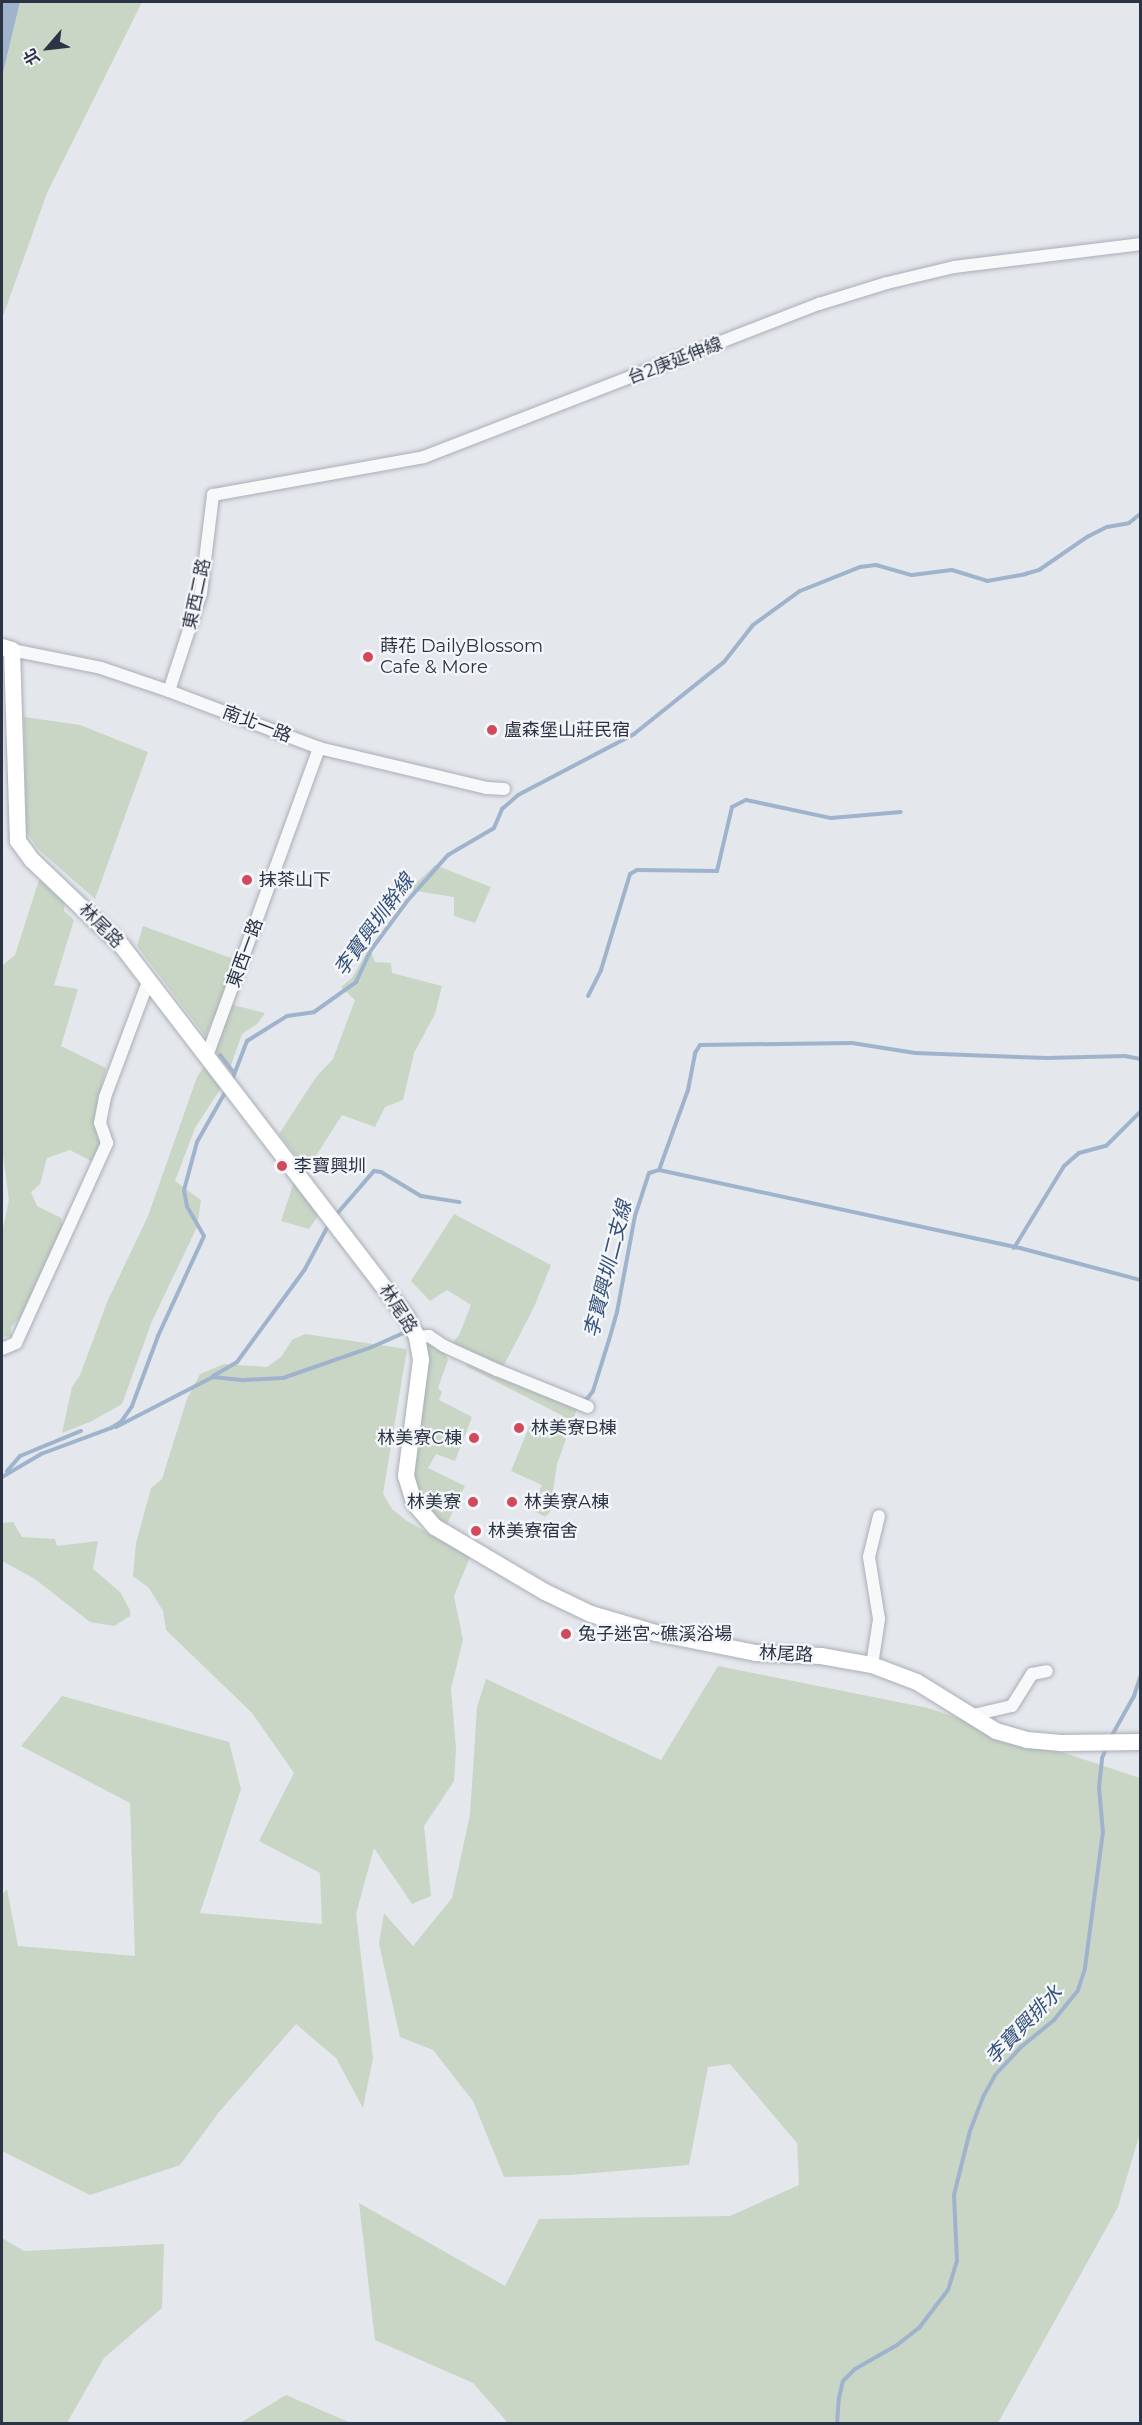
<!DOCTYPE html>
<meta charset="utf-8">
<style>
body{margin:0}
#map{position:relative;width:1142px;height:2425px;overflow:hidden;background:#e4e7ec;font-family:Montserrat,"Noto Sans TC",sans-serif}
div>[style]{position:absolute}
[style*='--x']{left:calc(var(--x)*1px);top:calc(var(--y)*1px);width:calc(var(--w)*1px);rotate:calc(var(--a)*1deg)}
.green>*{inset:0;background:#c9d6c5}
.water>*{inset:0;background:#9fb4cc}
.stream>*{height:4px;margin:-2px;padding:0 2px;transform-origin:2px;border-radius:2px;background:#9fb4cc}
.roads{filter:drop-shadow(0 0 2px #a9aeb7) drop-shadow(0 0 2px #a9aeb7)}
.street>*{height:12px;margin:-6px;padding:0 6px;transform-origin:6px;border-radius:6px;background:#f7f8fa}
.secondary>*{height:16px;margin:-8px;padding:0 8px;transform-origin:8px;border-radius:8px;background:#fff}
.dots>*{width:16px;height:16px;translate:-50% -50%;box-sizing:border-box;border:3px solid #f4f6f9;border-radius:50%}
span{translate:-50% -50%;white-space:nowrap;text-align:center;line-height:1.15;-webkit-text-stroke:4.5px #f4f6f9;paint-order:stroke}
.street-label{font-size:18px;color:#2b3445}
.poi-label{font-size:18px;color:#2b3445}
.left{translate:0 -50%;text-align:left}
.right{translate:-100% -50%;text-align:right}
.water-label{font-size:20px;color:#34527a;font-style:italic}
.frame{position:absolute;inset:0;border:3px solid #2b3445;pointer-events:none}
.north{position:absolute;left:18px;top:18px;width:60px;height:60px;-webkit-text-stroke:4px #f4f6f9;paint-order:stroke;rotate:242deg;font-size:16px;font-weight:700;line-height:24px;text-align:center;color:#2b3445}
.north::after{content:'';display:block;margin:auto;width:21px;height:27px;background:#2b3445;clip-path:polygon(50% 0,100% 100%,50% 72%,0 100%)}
</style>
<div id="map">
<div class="green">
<i style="clip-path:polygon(20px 2px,142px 2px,47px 193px,2px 319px,2px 77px)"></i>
<i style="clip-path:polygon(24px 717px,80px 725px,148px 752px,95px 899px,38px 849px,26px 831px)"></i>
<i style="clip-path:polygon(435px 865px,491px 887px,475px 923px,454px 916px,454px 897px,409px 890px)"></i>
<i style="clip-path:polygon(39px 880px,65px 897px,64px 911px,74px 920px,54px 985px,78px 989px,61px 1046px,106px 1068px,96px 1109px,95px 1128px,102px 1143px,91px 1161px,70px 1150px,47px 1158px,40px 1184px,31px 1192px,37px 1206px,61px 1218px,63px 1225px,21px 1316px,11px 1327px,11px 1336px,2px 1337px,2px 1233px,9px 1200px,2px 1147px,2px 966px,15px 955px)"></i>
<i style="clip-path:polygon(143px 926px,236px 960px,222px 1001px,205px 1036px,137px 946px)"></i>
<i style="clip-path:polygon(367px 952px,371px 952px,375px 962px,391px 963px,392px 973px,442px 986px,435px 1014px,414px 1053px,403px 1100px,385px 1107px,375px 1127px,342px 1115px,307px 1170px,279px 1134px,316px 1077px,333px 1059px,355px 1000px,341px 987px,352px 978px)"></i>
<i style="clip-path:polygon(229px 1004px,265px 1013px,257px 1024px,242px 1034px,230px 1068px,213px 1048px)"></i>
<i style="clip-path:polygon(205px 1065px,221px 1088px,195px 1128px,175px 1181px,201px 1200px,197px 1227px,152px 1321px,122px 1404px,92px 1421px,62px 1433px,72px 1387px,80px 1375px,108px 1300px,148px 1216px,197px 1077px)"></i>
<i style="clip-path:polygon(295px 1179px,319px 1209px,318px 1216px,309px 1229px,281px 1221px)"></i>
<i style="clip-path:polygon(454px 1214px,551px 1265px,534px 1307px,502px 1369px,450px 1346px,459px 1335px,471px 1305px,447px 1290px,430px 1301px,411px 1281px)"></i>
<i style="clip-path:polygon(305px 1334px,407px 1349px,383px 1494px,392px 1509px,407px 1521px,470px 1557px,454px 1596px,463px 1640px,451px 1689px,456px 1749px,454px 1781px,424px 1826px,431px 1896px,412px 1904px,374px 1848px,356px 1914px,373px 2058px,363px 2108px,336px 2058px,296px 2024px,219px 2112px,180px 2165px,90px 2195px,2px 2151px,2px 1895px,7px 1889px,18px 1946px,135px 1956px,130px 1803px,21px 1746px,62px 1696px,229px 1742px,241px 1789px,200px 1913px,322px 1924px,320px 1873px,259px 1841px,294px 1773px,252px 1713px,166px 1630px,163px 1611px,149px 1588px,133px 1576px,136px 1543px,151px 1488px,162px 1479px,187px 1399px,200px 1374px,224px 1364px,267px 1367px,281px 1357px,292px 1340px)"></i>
<i style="clip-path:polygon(425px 1345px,434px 1345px,443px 1350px,448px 1360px,438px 1388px,442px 1392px,439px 1400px,472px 1417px,455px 1461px,436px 1454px,428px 1468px,465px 1486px,446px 1526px,417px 1499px,409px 1475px)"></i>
<i style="clip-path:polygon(468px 1361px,578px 1406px,557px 1464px,550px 1512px,545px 1517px,531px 1509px,542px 1485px,511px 1471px,531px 1422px,555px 1433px,563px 1416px,466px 1366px)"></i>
<i style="clip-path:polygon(13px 1522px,22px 1537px,55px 1539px,57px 1546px,98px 1541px,93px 1569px,120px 1592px,130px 1610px,130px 1616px,114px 1626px,90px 1622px,35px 1579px,2px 1561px,2px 1523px)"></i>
<i style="clip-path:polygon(718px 1666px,928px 1708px,1140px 1778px,1140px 2133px,1118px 2207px,998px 2423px,508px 2423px,473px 2383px,375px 2340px,359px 2203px,505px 2286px,539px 2219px,730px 2216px,799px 2185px,797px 2143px,730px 2064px,708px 2067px,689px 2165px,570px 2175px,504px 2177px,473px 2101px,433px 2050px,400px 2037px,379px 1944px,384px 1913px,413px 1946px,452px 1898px,470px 1815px,477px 1707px,486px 1679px,661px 1760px)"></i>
<i style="clip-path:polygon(2px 2238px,24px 2251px,164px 2244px,162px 2308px,104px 2358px,67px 2423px,2px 2423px)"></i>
<i style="clip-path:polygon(286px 2395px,351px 2423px,240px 2423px)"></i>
</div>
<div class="water">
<i style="clip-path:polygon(2px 2px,20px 2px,2px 77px)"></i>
</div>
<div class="stream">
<i style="--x:588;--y:996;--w:29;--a:-63"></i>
<i style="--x:601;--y:970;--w:100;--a:-73.2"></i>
<i style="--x:630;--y:874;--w:8;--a:-30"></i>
<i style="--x:637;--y:870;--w:80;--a:0.7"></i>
<i style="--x:717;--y:871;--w:66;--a:-76.8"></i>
<i style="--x:732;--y:807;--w:16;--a:-27"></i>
<i style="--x:746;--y:800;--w:87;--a:12"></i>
<i style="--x:831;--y:818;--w:70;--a:-4.9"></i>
<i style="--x:220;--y:1055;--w:23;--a:52"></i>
<i style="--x:232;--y:1080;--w:42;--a:-69"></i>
<i style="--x:247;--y:1041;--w:47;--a:-32"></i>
<i style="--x:287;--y:1016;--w:27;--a:-8"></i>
<i style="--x:314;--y:1012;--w:52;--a:-35.5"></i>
<i style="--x:356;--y:982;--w:35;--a:-65"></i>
<i style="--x:371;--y:950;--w:62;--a:-53.5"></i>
<i style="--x:408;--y:900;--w:60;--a:-48.4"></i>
<i style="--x:448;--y:855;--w:53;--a:-30.4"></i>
<i style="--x:494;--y:828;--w:21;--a:-67"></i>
<i style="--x:502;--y:809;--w:21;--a:-41"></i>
<i style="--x:518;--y:795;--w:131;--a:-27.7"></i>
<i style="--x:634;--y:734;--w:115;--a:-38.7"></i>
<i style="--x:724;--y:662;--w:47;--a:-51.9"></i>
<i style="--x:753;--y:625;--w:58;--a:-35.9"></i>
<i style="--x:800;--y:591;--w:65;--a:-21.8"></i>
<i style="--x:860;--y:567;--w:16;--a:-7"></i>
<i style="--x:876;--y:565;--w:37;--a:16"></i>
<i style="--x:912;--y:575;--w:40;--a:-7.1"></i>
<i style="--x:952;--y:570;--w:37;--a:17"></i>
<i style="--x:987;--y:581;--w:39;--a:-10"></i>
<i style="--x:1025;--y:574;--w:15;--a:-16"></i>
<i style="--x:1039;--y:570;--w:58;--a:-34.5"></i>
<i style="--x:1087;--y:537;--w:22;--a:-27"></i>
<i style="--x:1107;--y:527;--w:22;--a:-10"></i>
<i style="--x:1129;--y:523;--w:14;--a:-39"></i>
<i style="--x:659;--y:1170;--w:85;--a:-70.1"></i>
<i style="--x:688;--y:1090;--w:38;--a:-79"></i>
<i style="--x:695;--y:1053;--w:9;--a:-58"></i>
<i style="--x:700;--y:1045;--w:152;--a:-0.8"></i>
<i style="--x:852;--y:1043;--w:64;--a:9"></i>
<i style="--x:915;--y:1053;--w:133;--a:2.2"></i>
<i style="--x:1048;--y:1058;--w:77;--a:-1.5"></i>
<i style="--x:1125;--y:1056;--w:15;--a:11"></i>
<i style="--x:335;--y:1216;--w:60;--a:-49.1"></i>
<i style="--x:374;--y:1171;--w:7;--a:8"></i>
<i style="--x:381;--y:1172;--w:47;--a:31"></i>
<i style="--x:421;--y:1196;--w:39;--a:9"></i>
<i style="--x:1014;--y:1248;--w:96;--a:-58.6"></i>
<i style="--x:1064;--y:1166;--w:20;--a:-41"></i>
<i style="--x:1079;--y:1153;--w:28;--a:-15"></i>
<i style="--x:1106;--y:1146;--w:48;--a:-45"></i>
<i style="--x:213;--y:1376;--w:28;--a:-30"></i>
<i style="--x:237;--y:1362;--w:115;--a:-53.8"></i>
<i style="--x:305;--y:1269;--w:51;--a:-61.9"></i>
<i style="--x:580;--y:1400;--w:7;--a:-8"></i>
<i style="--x:587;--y:1399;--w:10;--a:-53"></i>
<i style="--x:593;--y:1391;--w:53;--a:-72.6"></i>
<i style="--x:609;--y:1340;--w:29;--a:-74"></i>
<i style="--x:617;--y:1312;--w:98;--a:-79.4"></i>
<i style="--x:635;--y:1216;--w:45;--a:-72"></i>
<i style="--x:649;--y:1173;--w:10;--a:-17"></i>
<i style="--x:659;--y:1170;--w:369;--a:12.2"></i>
<i style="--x:1020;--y:1248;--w:124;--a:14.9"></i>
<i style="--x:116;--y:1427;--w:109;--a:-27.3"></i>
<i style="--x:213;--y:1377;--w:31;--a:6"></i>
<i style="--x:244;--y:1380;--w:39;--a:-3"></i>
<i style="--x:283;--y:1378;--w:94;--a:-19.2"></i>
<i style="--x:372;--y:1347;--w:39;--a:-24"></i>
<i style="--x:7;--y:1471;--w:20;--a:-49"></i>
<i style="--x:20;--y:1456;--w:66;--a:-22.3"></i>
<i style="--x:2;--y:1477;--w:45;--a:-30.5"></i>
<i style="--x:41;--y:1454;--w:75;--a:-20.4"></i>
<i style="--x:111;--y:1428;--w:12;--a:-31"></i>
<i style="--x:121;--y:1422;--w:19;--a:-55"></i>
<i style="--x:132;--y:1406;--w:75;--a:-69.6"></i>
<i style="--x:158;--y:1336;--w:110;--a:-65.3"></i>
<i style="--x:204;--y:1236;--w:34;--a:-120"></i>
<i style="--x:187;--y:1206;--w:16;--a:-101"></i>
<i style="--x:184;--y:1190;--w:50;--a:-74.8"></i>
<i style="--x:197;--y:1142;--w:61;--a:-60.5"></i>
<i style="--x:1111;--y:1737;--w:47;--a:-60.7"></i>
<i style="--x:1134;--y:1696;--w:20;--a:-72"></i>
<i style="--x:837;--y:2424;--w:26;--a:-86"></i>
<i style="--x:839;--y:2398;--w:17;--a:-77"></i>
<i style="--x:843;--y:2381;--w:17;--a:-45"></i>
<i style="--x:855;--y:2369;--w:48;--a:-29.7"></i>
<i style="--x:897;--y:2345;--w:28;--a:-38"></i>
<i style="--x:919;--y:2328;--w:48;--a:-52.7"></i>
<i style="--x:948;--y:2290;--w:30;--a:-73"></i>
<i style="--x:957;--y:2261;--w:66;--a:-92.6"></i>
<i style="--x:954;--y:2195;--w:66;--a:-76"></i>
<i style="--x:970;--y:2131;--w:36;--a:-69"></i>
<i style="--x:983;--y:2097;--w:25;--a:-61"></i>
<i style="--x:995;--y:2075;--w:38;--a:-47"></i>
<i style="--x:1021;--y:2047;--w:43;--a:-39.3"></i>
<i style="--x:1054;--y:2020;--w:38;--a:-51"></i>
<i style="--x:1078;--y:1990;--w:23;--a:-72"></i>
<i style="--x:1085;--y:1968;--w:137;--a:-82.5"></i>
<i style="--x:1103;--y:1832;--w:44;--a:-95.2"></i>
<i style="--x:1099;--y:1788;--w:30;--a:-84"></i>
<i style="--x:1102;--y:1758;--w:12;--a:-66"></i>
</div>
<div class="roads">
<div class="street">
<i style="--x:12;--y:650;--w:91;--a:11.4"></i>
<i style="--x:101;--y:668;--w:72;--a:18.7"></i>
<i style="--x:169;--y:691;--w:160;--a:20.8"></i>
<i style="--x:319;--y:748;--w:173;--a:13.4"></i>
<i style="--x:487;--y:788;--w:17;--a:3"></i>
<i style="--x:169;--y:691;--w:103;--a:-71.9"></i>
<i style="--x:201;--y:593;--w:99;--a:-83"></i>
<i style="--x:213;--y:495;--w:214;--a:-10.2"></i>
<i style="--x:424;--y:457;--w:424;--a:-21.2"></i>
<i style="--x:819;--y:304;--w:71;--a:-17.2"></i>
<i style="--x:887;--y:283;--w:69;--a:-13.4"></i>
<i style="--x:954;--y:267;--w:187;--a:-7"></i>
<i style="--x:207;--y:1056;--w:328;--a:-70"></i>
<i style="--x:417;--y:1337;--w:12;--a:-5"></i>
<i style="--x:429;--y:1336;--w:18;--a:34"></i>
<i style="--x:444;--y:1346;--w:58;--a:24.4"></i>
<i style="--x:497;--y:1370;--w:98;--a:22.1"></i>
<i style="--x:2;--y:1349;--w:15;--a:-23"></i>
<i style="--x:16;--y:1343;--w:220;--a:-65.5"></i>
<i style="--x:107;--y:1143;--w:21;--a:-109"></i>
<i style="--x:100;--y:1123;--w:26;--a:-79"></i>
<i style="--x:105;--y:1097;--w:123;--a:-69.5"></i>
<i style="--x:872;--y:1665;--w:47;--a:-81.3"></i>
<i style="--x:879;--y:1619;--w:63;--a:-99.2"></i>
<i style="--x:869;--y:1557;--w:42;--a:-76.3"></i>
<i style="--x:969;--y:1716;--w:44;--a:-13.1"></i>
<i style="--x:1012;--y:1706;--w:38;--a:-58"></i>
<i style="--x:1032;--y:1674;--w:15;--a:-11"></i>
</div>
<div class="secondary">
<i style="--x:2;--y:647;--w:10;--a:17"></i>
<i style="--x:12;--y:650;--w:191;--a:88.2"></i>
<i style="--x:18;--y:841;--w:24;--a:54"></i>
<i style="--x:32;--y:860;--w:124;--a:43.7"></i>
<i style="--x:122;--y:946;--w:466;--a:52.5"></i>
<i style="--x:406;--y:1316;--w:24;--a:62"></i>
<i style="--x:417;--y:1337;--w:23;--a:80"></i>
<i style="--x:421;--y:1360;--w:117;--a:97.4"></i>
<i style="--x:406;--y:1476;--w:28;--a:73"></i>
<i style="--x:414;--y:1503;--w:32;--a:49"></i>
<i style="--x:435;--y:1527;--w:128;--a:30.6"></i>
<i style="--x:545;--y:1592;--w:51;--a:25.6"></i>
<i style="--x:591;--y:1614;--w:68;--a:16.3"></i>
<i style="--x:656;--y:1633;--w:102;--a:11.3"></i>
<i style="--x:756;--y:1653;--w:65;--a:2.6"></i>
<i style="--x:821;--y:1656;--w:52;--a:10"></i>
<i style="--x:872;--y:1665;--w:48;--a:20.7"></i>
<i style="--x:917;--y:1682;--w:93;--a:31.8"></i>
<i style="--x:996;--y:1731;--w:32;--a:16"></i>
<i style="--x:1027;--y:1740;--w:34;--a:5"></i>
<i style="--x:1061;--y:1743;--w:79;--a:-0.7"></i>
</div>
</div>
<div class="dots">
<i style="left:368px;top:657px;background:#d1495b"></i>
<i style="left:492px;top:730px;background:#d1495b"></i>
<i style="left:247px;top:880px;background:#d1495b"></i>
<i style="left:282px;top:1166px;background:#d1495b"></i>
<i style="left:519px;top:1428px;background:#d1495b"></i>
<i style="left:474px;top:1438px;background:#d1495b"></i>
<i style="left:473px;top:1502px;background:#d1495b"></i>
<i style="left:512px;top:1502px;background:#d1495b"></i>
<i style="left:476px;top:1531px;background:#d1495b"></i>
<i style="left:566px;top:1634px;background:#d1495b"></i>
</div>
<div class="street-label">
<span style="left:675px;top:361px;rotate:-21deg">台2庚延伸線</span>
<span style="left:197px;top:594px;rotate:-78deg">東西二路</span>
<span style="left:257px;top:724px;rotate:21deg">南北一路</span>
<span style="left:101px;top:926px;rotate:45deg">林尾路</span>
<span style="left:245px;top:953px;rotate:-70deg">東西一路</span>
<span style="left:398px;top:1309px;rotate:57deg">林尾路</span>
<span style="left:786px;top:1654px;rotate:3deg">林尾路</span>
</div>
<div class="poi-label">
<span class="left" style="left:380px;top:657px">蒔花 DailyBlossom<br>Cafe &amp; More</span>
<span class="left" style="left:504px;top:730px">盧森堡山莊民宿</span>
<span class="left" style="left:259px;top:880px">抹茶山下</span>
<span class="left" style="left:294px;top:1166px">李寶興圳</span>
<span class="left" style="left:531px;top:1428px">林美寮B棟</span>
<span class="right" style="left:462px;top:1438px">林美寮C棟</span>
<span class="right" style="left:461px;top:1502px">林美寮</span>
<span class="left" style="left:524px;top:1502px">林美寮A棟</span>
<span class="left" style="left:488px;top:1531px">林美寮宿舍</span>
<span class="left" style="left:578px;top:1634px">兔子迷宮~礁溪浴場</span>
</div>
<div class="water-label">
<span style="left:374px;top:925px;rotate:-54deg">李寶興圳幹線</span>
<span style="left:608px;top:1269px;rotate:-76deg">李寶興圳二支線</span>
<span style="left:1024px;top:2025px;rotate:-46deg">李寶興排水</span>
</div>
<div class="frame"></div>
<div class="north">北</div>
</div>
